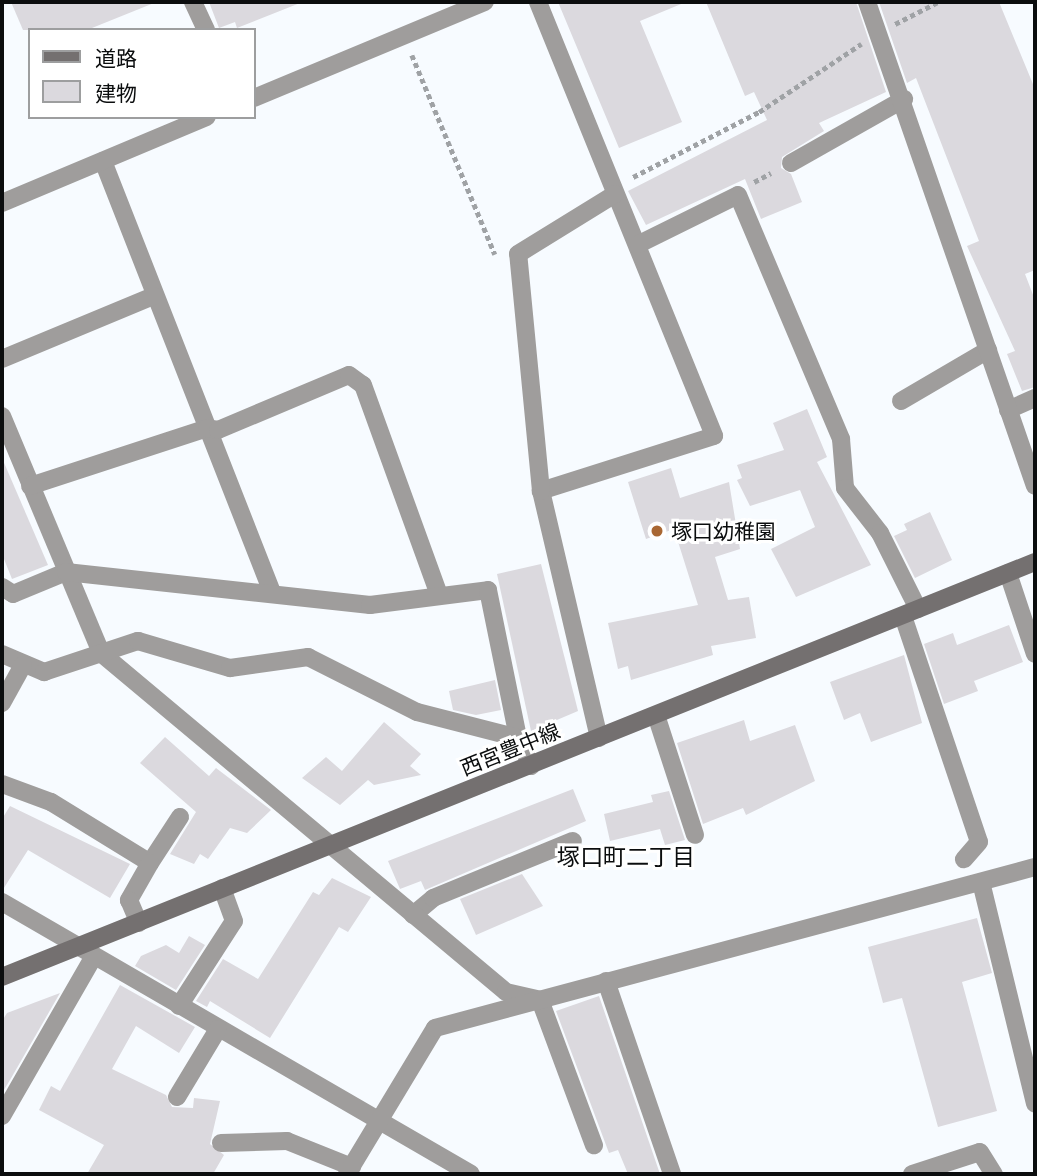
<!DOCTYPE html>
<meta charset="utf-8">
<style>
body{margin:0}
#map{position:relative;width:1037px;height:1176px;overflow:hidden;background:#f7fbff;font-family:"IBM Plex Sans","Noto Sans JP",sans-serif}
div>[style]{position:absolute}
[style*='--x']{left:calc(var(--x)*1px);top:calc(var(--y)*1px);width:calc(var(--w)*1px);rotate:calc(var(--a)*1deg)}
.building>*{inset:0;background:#dbd9de}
.path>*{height:4.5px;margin-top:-2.25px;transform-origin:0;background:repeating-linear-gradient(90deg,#9fa2a5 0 5px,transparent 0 8.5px)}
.service>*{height:18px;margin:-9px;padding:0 9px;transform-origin:9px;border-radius:9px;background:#9f9d9c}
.minor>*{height:18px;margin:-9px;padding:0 9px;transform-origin:9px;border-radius:9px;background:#9f9d9c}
.secondary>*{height:18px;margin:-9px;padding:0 9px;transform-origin:9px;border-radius:9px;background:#747070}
.dots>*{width:19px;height:19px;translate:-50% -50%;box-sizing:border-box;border:4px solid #fff;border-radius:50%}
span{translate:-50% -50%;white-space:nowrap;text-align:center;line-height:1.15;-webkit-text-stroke:6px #fff;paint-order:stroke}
.poi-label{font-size:21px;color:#0b0d0e}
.left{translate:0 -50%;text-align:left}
.street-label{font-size:21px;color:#0b0d0e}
.neighbourhood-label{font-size:23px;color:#0b0d0e}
.frame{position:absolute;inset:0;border:4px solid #0b0d0e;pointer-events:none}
.legend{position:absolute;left:28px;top:28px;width:228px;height:91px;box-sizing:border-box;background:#fff;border:2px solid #9d9e9f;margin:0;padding:9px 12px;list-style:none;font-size:21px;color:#0b0d0e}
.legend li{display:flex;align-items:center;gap:14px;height:35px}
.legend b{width:35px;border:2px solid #9d9e9f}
</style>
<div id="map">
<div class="building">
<i style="clip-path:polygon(11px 2px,154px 2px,154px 3px,87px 30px,23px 30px)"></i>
<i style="clip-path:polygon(209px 2px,300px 2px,300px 3px,237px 28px,235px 22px,219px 28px)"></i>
<i style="clip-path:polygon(558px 2px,686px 2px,640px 21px,682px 122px,619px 148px)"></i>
<i style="clip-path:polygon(706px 2px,856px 2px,886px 92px,819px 123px,824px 131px,782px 157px,781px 168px,791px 174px,802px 202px,761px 219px,745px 179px,646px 225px,628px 191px,767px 120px,754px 92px,745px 96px)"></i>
<i style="clip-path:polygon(879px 2px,999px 2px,1035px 89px,1035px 270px,1025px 274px,1035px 300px,1035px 387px,1022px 391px,1007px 354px,1015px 351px,967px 246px,979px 241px,916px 78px,907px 83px)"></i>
<i style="clip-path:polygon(807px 409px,827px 457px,817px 462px,871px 565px,796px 597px,771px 549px,815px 527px,800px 490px,750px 506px,737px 480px,742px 478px,737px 465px,784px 450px,773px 423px)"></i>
<i style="clip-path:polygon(2px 458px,48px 565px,12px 579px,2px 554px)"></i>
<i style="clip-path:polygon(671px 468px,680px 498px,729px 482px,740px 549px,715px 557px,728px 600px,749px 597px,756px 638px,711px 646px,713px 655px,631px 680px,628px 666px,618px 669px,608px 623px,698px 605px,674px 529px,646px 539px,628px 482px)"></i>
<i style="clip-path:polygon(930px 512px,952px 560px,915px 578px,894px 536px,907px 530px,904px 524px)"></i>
<i style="clip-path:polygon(541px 564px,578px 711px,531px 731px,497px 574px)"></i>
<i style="clip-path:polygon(1009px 625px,1023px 662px,974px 681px,978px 691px,944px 704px,924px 644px,953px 633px,957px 645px)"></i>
<i style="clip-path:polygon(904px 655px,922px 723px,871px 742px,860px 713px,844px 720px,830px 682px)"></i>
<i style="clip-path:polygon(495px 680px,501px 710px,476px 715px,453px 710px,449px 691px)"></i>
<i style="clip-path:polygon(744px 720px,750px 741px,795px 725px,815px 781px,746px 815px,743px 808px,703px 824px,677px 743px)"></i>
<i style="clip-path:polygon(384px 722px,421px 754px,410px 766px,421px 775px,374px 785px,368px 780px,340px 805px,302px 778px,326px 757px,342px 771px)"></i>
<i style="clip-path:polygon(165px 737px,209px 776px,216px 768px,271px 810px,247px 833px,230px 828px,208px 859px,200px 854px,194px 864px,170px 854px,196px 812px,140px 763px)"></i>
<i style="clip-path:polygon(573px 789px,586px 821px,425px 890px,421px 881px,400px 889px,388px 861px)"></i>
<i style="clip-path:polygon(669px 791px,685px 840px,665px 845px,660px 829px,610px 841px,604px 814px,653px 802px,651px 795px)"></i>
<i style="clip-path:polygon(10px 806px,130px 864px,110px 898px,28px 850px,2px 891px,2px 819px)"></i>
<i style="clip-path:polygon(522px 874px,543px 906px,476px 935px,460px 899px)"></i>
<i style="clip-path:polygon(332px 878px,371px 897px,348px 932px,339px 927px,270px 1038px,210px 1001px,207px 1007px,196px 1001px,223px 959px,258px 979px,313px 892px,319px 895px)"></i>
<i style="clip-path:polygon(977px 918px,992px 973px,962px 982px,997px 1111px,938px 1127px,902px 998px,883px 1003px,868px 947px)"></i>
<i style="clip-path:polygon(189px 936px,205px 945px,176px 990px,135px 966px,141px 956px,166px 945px,179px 953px)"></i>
<i style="clip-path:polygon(120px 985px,195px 1027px,179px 1053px,136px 1026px,112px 1069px,166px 1095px,172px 1107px,193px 1108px,194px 1098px,220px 1101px,210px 1144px,224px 1155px,213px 1174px,87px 1174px,104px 1145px,39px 1110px,51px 1086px,60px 1091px)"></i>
<i style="clip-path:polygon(60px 993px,10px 1080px,2px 1093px,2px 1021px,7px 1013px)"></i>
<i style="clip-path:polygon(599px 996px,660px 1174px,628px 1174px,618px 1150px,609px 1153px,556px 1011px)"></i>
</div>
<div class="path">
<i style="--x:895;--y:24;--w:48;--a:-27.1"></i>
<i style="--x:412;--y:55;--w:216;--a:67.4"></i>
<i style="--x:633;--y:177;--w:142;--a:-27.3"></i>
<i style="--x:759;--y:112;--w:123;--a:-33.7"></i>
<i style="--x:754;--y:182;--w:19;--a:-28"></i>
</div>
<div class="service">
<i style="--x:791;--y:163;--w:130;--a:-29.5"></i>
<i style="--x:901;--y:401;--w:101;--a:-30.4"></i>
<i style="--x:1008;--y:410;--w:30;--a:-24"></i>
<i style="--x:903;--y:616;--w:238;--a:71.4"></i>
<i style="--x:979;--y:842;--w:23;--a:131"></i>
<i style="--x:656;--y:715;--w:126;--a:72"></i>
<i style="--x:150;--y:863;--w:55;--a:-56.9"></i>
<i style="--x:413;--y:915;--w:26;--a:-40"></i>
<i style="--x:433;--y:898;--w:151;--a:-22.2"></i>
<i style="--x:606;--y:981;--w:204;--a:71.1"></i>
<i style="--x:540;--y:1000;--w:155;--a:69.6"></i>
</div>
<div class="minor">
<i style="--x:193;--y:2;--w:31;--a:65"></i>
<i style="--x:538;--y:2;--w:468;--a:67.9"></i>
<i style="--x:714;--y:436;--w:182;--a:162.4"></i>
<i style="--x:867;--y:2;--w:512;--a:70.86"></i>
<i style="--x:254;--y:98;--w:250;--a:-22.6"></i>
<i style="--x:103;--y:161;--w:464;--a:68.6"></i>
<i style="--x:2;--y:203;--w:222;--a:-22.8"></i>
<i style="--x:639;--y:244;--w:110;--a:-26.3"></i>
<i style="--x:738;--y:195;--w:265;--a:67.1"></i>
<i style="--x:841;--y:439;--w:49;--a:85.3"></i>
<i style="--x:845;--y:488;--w:57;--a:52.1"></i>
<i style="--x:880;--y:533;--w:85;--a:63.4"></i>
<i style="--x:2;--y:359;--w:164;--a:-22.6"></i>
<i style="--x:2;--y:416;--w:257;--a:67.3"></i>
<i style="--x:101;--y:653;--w:528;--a:39.93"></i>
<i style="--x:506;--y:992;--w:35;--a:13"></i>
<i style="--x:30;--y:486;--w:186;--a:-18.1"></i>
<i style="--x:207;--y:428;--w:11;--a:10"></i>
<i style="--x:218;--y:430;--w:142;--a:-22.8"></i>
<i style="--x:349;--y:375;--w:17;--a:36"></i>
<i style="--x:363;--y:385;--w:223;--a:70.1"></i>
<i style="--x:1008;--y:573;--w:85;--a:71.6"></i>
<i style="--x:2;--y:587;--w:13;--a:32"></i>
<i style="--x:13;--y:594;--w:57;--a:-22.5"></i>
<i style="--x:66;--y:572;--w:306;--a:6.2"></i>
<i style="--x:370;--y:605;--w:119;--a:-7.2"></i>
<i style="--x:488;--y:590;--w:151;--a:78.5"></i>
<i style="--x:518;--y:738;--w:31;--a:65"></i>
<i style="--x:2;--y:654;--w:46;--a:23.2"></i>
<i style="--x:44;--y:672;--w:99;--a:-18.3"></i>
<i style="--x:138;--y:641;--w:96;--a:16.4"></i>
<i style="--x:230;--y:668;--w:79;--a:-8"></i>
<i style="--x:308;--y:657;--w:122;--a:26.8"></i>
<i style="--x:417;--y:712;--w:104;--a:14.4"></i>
<i style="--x:2;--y:703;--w:43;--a:-61.1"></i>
<i style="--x:599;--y:738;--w:254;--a:-103.2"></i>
<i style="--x:541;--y:491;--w:238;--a:-95.5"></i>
<i style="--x:518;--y:254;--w:114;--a:-31.7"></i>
<i style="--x:2;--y:784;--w:52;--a:20.2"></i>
<i style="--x:51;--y:802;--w:116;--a:31.6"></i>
<i style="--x:150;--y:863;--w:43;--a:119.6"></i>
<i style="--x:129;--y:900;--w:25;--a:67"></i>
<i style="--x:981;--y:882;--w:228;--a:76.3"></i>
<i style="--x:2;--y:902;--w:542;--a:30.11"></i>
<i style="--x:179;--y:1006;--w:101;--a:-57.1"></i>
<i style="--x:234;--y:921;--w:35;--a:-110"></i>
<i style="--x:177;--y:1097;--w:79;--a:-58.9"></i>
<i style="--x:2;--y:1116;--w:182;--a:-60.1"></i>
<i style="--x:221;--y:1143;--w:66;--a:-1.7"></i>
<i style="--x:287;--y:1141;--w:70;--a:21.8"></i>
<i style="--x:347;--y:1174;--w:170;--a:-58.9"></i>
<i style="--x:435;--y:1028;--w:621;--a:-15.02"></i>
<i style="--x:912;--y:1174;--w:71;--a:-17.9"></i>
<i style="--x:980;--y:1152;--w:26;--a:58"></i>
</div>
<div class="secondary">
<i style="--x:2;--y:977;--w:1113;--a:-21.89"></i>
</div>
<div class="dots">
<i style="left:657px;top:531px;background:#a96733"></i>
</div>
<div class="poi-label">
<span class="left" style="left:671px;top:531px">塚口幼稚園</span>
</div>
<div class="street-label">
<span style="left:510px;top:749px;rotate:-22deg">西宮豊中線</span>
</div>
<div class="neighbourhood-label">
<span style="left:626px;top:856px">塚口町二丁目</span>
</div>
<div class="frame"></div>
<ul class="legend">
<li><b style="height:9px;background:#747070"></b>道路</li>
<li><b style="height:19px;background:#dbd9de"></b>建物</li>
</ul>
</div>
